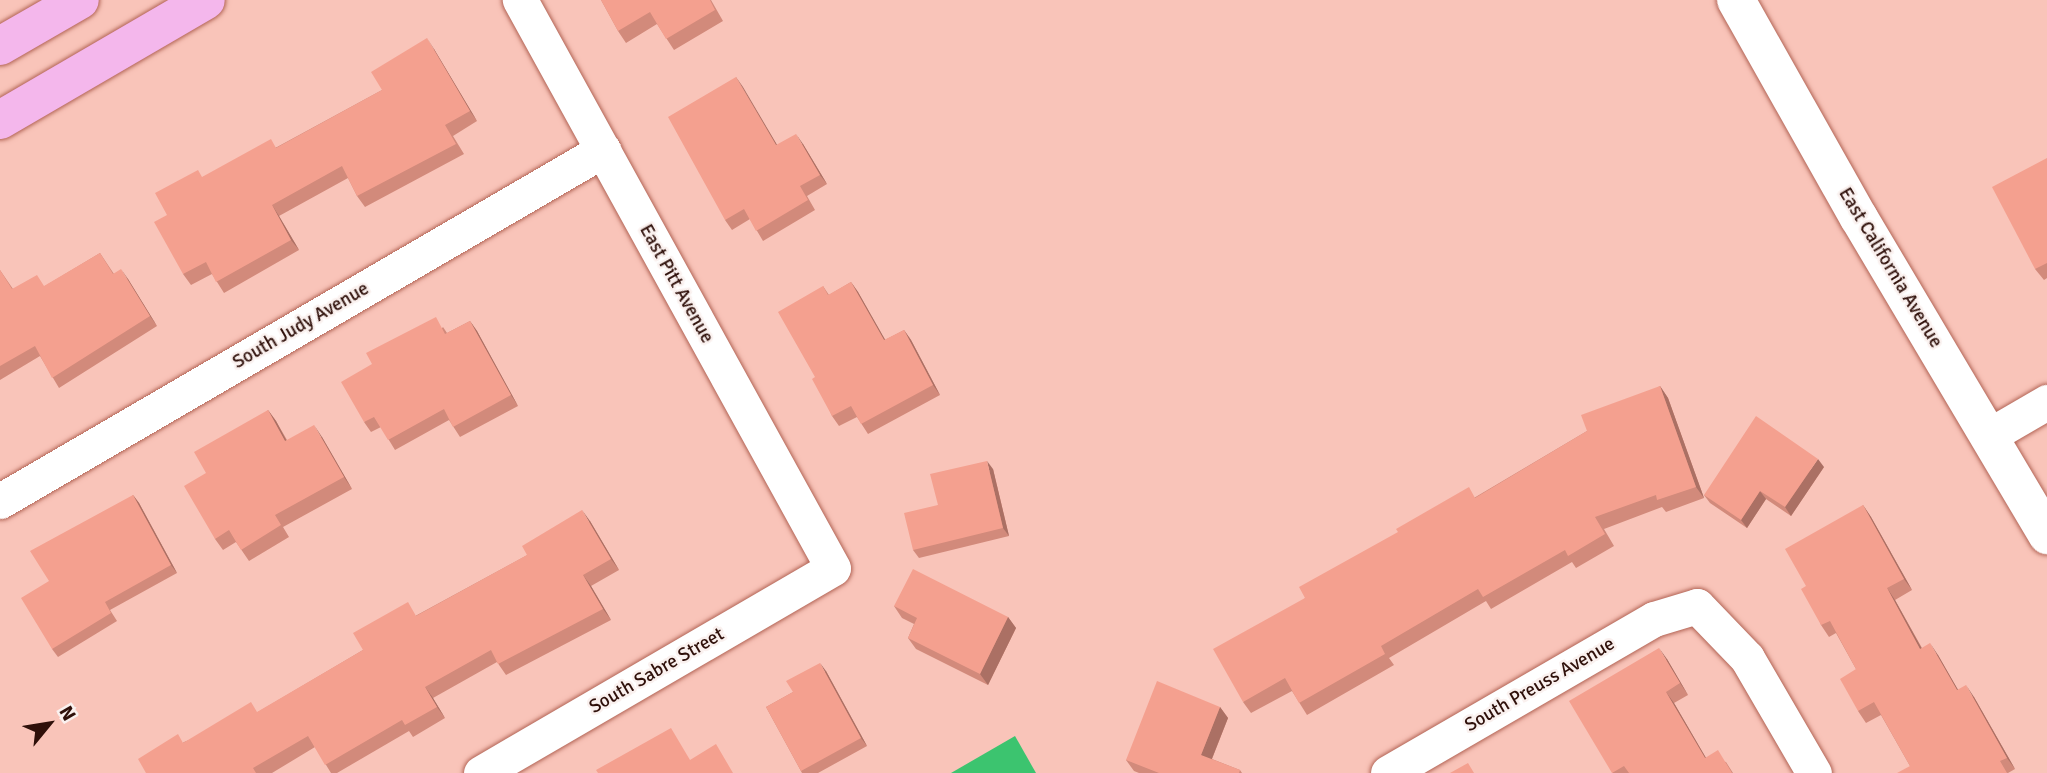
<!DOCTYPE html>
<style>
body{margin:0}
#map{position:relative;width:2047px;height:773px;overflow:hidden;background:#f9c4b9;font-family:Signika,sans-serif}
div>[style]{position:absolute}
[style*='--x']{left:calc(var(--x)*1px);top:calc(var(--y)*1px);width:calc(var(--w)*1px);rotate:calc(var(--a)*1deg)}
.green>*{inset:0;background:#3cc46f}
.roads{filter:drop-shadow(0 0 2px #b26455) drop-shadow(0 0 2px #b26455)}
.street>*{height:35px;margin:-17.5px;padding:0 17.5px;transform-origin:17.5px;border-radius:17.5px;background:#fff}
.secondary>*{height:38px;margin:-19px;padding:0 19px;transform-origin:19px;border-radius:19px;background:#fff}
.primary>*{height:38px;margin:-19px;padding:0 19px;transform-origin:19px;border-radius:19px;background:#f4b7ec}
.wall>*{inset:0;background:#d28a7b}
.shaded-wall>*{inset:0;background:#ab7064}
.building>*{inset:0;background:#f4a08f}
span{translate:-50% -50%;white-space:nowrap;text-align:center;line-height:1.15;-webkit-text-stroke:5px #faf1ef;paint-order:stroke}
.street-label{font-size:19px;color:#2f100a}
.north{position:absolute;left:14px;top:689px;width:70px;height:70px;-webkit-text-stroke:5px #faf1ef;paint-order:stroke;rotate:60deg;font-size:19px;font-weight:700;line-height:28px;text-align:center;color:#2f100a}
.north::after{content:'';display:block;margin:auto;width:24px;height:32px;background:#2f100a;clip-path:polygon(50% 0,100% 100%,50% 72%,0 100%)}
</style>
<div id="map">
<div class="green">
<i style="clip-path:polygon(1015px 736px,1036px 773px,951px 773px)"></i>
</div>
<div class="roads">
<div class="street">
<i style="--x:1990;--y:435;--w:66;--a:-30.1"></i>
<i style="--x:0;--y:501;--w:698;--a:-30.2"></i>
<i style="--x:481;--y:773;--w:407;--a:-30.2"></i>
<i style="--x:833;--y:568;--w:649;--a:-118.86"></i>
<i style="--x:1388;--y:773;--w:307;--a:-30.1"></i>
<i style="--x:1654;--y:619;--w:45;--a:-16.8"></i>
<i style="--x:1697;--y:606;--w:72;--a:46.1"></i>
<i style="--x:1747;--y:658;--w:133;--a:59.8"></i>
</div>
<div class="secondary">
<i style="--x:1736;--y:0;--w:250;--a:60.6"></i>
<i style="--x:1859;--y:218;--w:369;--a:59.3"></i>
</div>
<div class="primary">
<i style="--x:0;--y:46;--w:92;--a:-29.9"></i>
<i style="--x:0;--y:120;--w:238;--a:-30.2"></i>
</div>
</div>
<div class="wall">
<i style="clip-path:polygon(601px 0,711px 0,723px 21px,674px 50px,657px 24px,626px 43px,618px 31px)"></i>
<i style="clip-path:polygon(434px 49px,477px 121px,453px 136px,464px 154px,365px 207px,357px 196px,348px 178px,279px 216px,299px 250px,224px 293px,212px 274px,191px 285px,183px 274px,203px 177px,277px 147px,382px 90px)"></i>
<i style="clip-path:polygon(736px 77px,777px 145px,803px 144px,827px 184px,807px 196px,815px 210px,763px 241px,750px 219px,732px 230px,725px 220px)"></i>
<i style="clip-path:polygon(2047px 158px,2047px 278px,2044px 280px,2035px 269px)"></i>
<i style="clip-path:polygon(100px 253px,114px 274px,128px 279px,157px 326px,59px 388px,40px 356px,0 380px,0 270px,13px 289px,45px 286px)"></i>
<i style="clip-path:polygon(851px 282px,858px 292px,885px 340px,904px 330px,911px 340px,940px 395px,868px 434px,857px 417px,839px 426px,832px 416px,815px 377px,823px 286px,829px 295px)"></i>
<i style="clip-path:polygon(470px 321px,477px 331px,518px 406px,460px 437px,449px 420px,395px 450px,381px 427px,371px 432px,364px 422px,443px 327px,447px 333px)"></i>
<i style="clip-path:polygon(1660px 386px,1668px 398px,1704px 498px,1666px 512px,1662px 507px,1604px 529px,1614px 546px,1576px 568px,1572px 562px,1491px 609px,1486px 601px,1389px 658px,1394px 665px,1307px 715px,1292px 691px,1251px 713px,1243px 702px,1305px 598px,1587px 431px)"></i>
<i style="clip-path:polygon(268px 410px,276px 421px,287px 440px,322px 437px,352px 489px,283px 527px,289px 537px,249px 561px,236px 542px,223px 550px,215px 539px,206px 473px)"></i>
<i style="clip-path:polygon(1824px 467px,1791px 516px,1766px 499px,1747px 528px,1710px 503px,1704px 495px)"></i>
<i style="clip-path:polygon(993px 469px,1009px 536px,919px 558px,913px 550px,938px 505px)"></i>
<i style="clip-path:polygon(133px 495px,139px 503px,177px 573px,110px 610px,117px 621px,58px 657px,52px 649px,49px 581px)"></i>
<i style="clip-path:polygon(1863px 505px,1871px 517px,1912px 590px,1895px 600px,1922px 648px,1938px 655px,1958px 690px,1974px 697px,2015px 769px,2008px 773px,1910px 766px,1881px 715px,1866px 723px,1858px 711px,1856px 669px,1836px 633px,1829px 637px,1821px 625px,1806px 586px)"></i>
<i style="clip-path:polygon(590px 521px,619px 570px,591px 586px,611px 620px,506px 675px,497px 662px,433px 698px,445px 718px,413px 737px,409px 731px,337px 773px,331px 773px,315px 747px,272px 773px,146px 773px,184px 742px,258px 712px,363px 650px,417px 615px)"></i>
<i style="clip-path:polygon(894px 606px,1008px 617px,1016px 628px,988px 685px,916px 649px,908px 638px,914px 624px,902px 618px)"></i>
<i style="clip-path:polygon(1667px 659px,1688px 695px,1674px 703px,1706px 758px,1726px 762px,1733px 773px,1612px 773px)"></i>
<i style="clip-path:polygon(826px 671px,867px 746px,818px 773px,802px 773px,766px 707px,793px 692px)"></i>
<i style="clip-path:polygon(1220px 707px,1228px 718px,1212px 759px,1240px 770px,1242px 773px,1139px 773px,1134px 771px,1126px 760px)"></i>
</div>
<div class="shaded-wall">
<i style="clip-path:polygon(427px 38px,434px 49px,477px 121px,470px 111px)"></i>
<i style="clip-path:polygon(736px 77px,743px 87px,783px 155px,776px 145px)"></i>
<i style="clip-path:polygon(796px 134px,803px 144px,827px 184px,820px 175px)"></i>
<i style="clip-path:polygon(272px 205px,279px 216px,299px 250px,291px 240px)"></i>
<i style="clip-path:polygon(121px 269px,128px 279px,157px 326px,150px 316px)"></i>
<i style="clip-path:polygon(851px 282px,858px 292px,891px 350px,884px 340px)"></i>
<i style="clip-path:polygon(470px 321px,477px 331px,518px 406px,511px 395px)"></i>
<i style="clip-path:polygon(904px 330px,911px 340px,940px 395px,933px 385px)"></i>
<i style="clip-path:polygon(1660px 386px,1668px 398px,1704px 498px,1696px 487px)"></i>
<i style="clip-path:polygon(268px 410px,276px 421px,293px 453px,285px 441px)"></i>
<i style="clip-path:polygon(314px 425px,322px 437px,352px 489px,344px 477px)"></i>
<i style="clip-path:polygon(1818px 459px,1824px 467px,1791px 516px,1785px 507px)"></i>
<i style="clip-path:polygon(987px 461px,993px 469px,1009px 536px,1003px 528px)"></i>
<i style="clip-path:polygon(1760px 491px,1766px 499px,1747px 528px,1741px 520px)"></i>
<i style="clip-path:polygon(133px 495px,139px 503px,177px 573px,171px 565px)"></i>
<i style="clip-path:polygon(1863px 505px,1871px 517px,1912px 590px,1904px 579px)"></i>
<i style="clip-path:polygon(582px 510px,590px 521px,619px 570px,611px 559px)"></i>
<i style="clip-path:polygon(583px 575px,591px 586px,611px 620px,603px 609px)"></i>
<i style="clip-path:polygon(1887px 588px,1895px 600px,1928px 660px,1920px 649px)"></i>
<i style="clip-path:polygon(1008px 617px,1016px 628px,988px 685px,980px 674px)"></i>
<i style="clip-path:polygon(1930px 643px,1938px 655px,1965px 702px,1957px 690px)"></i>
<i style="clip-path:polygon(1659px 648px,1667px 659px,1688px 695px,1680px 683px)"></i>
<i style="clip-path:polygon(820px 663px,826px 671px,867px 746px,861px 738px)"></i>
<i style="clip-path:polygon(1966px 685px,1974px 697px,2015px 769px,2007px 758px)"></i>
<i style="clip-path:polygon(425px 687px,433px 698px,445px 718px,437px 707px)"></i>
<i style="clip-path:polygon(1666px 692px,1674px 703px,1713px 770px,1705px 758px)"></i>
<i style="clip-path:polygon(1220px 707px,1228px 718px,1209px 766px,1201px 755px)"></i>
</div>
<div class="building">
<i style="clip-path:polygon(601px 0,710px 0,715px 10px,666px 39px,650px 12px,618px 31px)"></i>
<i style="clip-path:polygon(427px 38px,470px 111px,445px 125px,456px 144px,357px 196px,342px 166px,272px 205px,291px 240px,216px 282px,206px 262px,183px 274px,154px 222px,167px 215px,155px 193px,198px 170px,202px 177px,271px 139px,276px 148px,382px 90px,371px 72px)"></i>
<i style="clip-path:polygon(736px 77px,776px 145px,796px 134px,820px 175px,800px 186px,808px 200px,756px 231px,744px 209px,725px 220px,668px 117px)"></i>
<i style="clip-path:polygon(2047px 158px,2047px 263px,2035px 269px,1992px 187px)"></i>
<i style="clip-path:polygon(100px 253px,113px 274px,121px 269px,150px 316px,52px 378px,35px 346px,0 366px,0 270px,12px 289px,37px 275px,44px 286px)"></i>
<i style="clip-path:polygon(851px 282px,884px 340px,904px 330px,933px 385px,861px 424px,851px 406px,832px 416px,812px 379px,815px 377px,778px 312px,823px 286px,828px 295px)"></i>
<i style="clip-path:polygon(436px 317px,445px 334px,470px 321px,511px 395px,453px 427px,444px 409px,388px 440px,374px 417px,364px 422px,341px 382px,372px 364px,366px 353px)"></i>
<i style="clip-path:polygon(1660px 386px,1696px 487px,1657px 500px,1656px 495px,1595px 517px,1605px 534px,1568px 556px,1565px 550px,1483px 597px,1478px 589px,1381px 646px,1385px 654px,1299px 703px,1285px 678px,1243px 702px,1213px 649px,1305px 598px,1299px 587px,1398px 532px,1396px 529px,1469px 487px,1475px 498px,1587px 431px,1581px 415px)"></i>
<i style="clip-path:polygon(268px 410px,285px 441px,314px 425px,344px 477px,275px 515px,281px 525px,241px 550px,229px 530px,215px 539px,184px 486px,206px 473px,194px 452px)"></i>
<i style="clip-path:polygon(1756px 416px,1818px 459px,1785px 507px,1760px 491px,1741px 520px,1704px 495px)"></i>
<i style="clip-path:polygon(987px 461px,1003px 528px,913px 550px,904px 513px,938px 505px,930px 474px)"></i>
<i style="clip-path:polygon(133px 495px,171px 565px,105px 602px,111px 613px,52px 649px,21px 598px,49px 581px,30px 551px)"></i>
<i style="clip-path:polygon(1863px 505px,1904px 579px,1887px 588px,1920px 649px,1930px 643px,1957px 690px,1966px 685px,2007px 758px,2000px 761px,2007px 773px,1897px 773px,1910px 766px,1874px 702px,1858px 711px,1840px 679px,1856px 669px,1830px 621px,1821px 625px,1801px 589px,1806px 586px,1785px 549px)"></i>
<i style="clip-path:polygon(582px 510px,611px 559px,583px 575px,603px 609px,498px 664px,491px 650px,425px 687px,437px 707px,405px 725px,402px 720px,325px 765px,308px 736px,253px 768px,256px 773px,146px 773px,138px 759px,178px 734px,183px 743px,251px 702px,257px 712px,363px 650px,353px 633px,408px 602px,416px 616px,527px 555px,522px 546px)"></i>
<i style="clip-path:polygon(913px 569px,1008px 617px,980px 674px,908px 638px,917px 618px,894px 606px)"></i>
<i style="clip-path:polygon(1659px 648px,1680px 683px,1666px 692px,1705px 758px,1718px 750px,1732px 773px,1629px 773px,1624px 766px,1612px 773px,1569px 701px)"></i>
<i style="clip-path:polygon(820px 663px,861px 738px,801px 771px,766px 707px,793px 692px,786px 681px)"></i>
<i style="clip-path:polygon(1157px 681px,1220px 707px,1201px 755px,1240px 770px,1239px 773px,1159px 773px,1126px 760px)"></i>
<i style="clip-path:polygon(671px 728px,690px 760px,716px 744px,733px 773px,598px 773px,596px 770px)"></i>
<i style="clip-path:polygon(1468px 763px,1474px 773px,1450px 773px)"></i>
</div>
<div class="street-label">
<span style="left:1890px;top:268px;rotate:59deg">East California Avenue</span>
<span style="left:676px;top:284px;rotate:61deg">East Pitt Avenue</span>
<span style="left:301px;top:326px;rotate:-30deg">South Judy Avenue</span>
<span style="left:657px;top:671px;rotate:-30deg">South Sabre Street</span>
<span style="left:1540px;top:685px;rotate:-30deg">South Preuss Avenue</span>
</div>
<div class="north">N</div>
</div>
